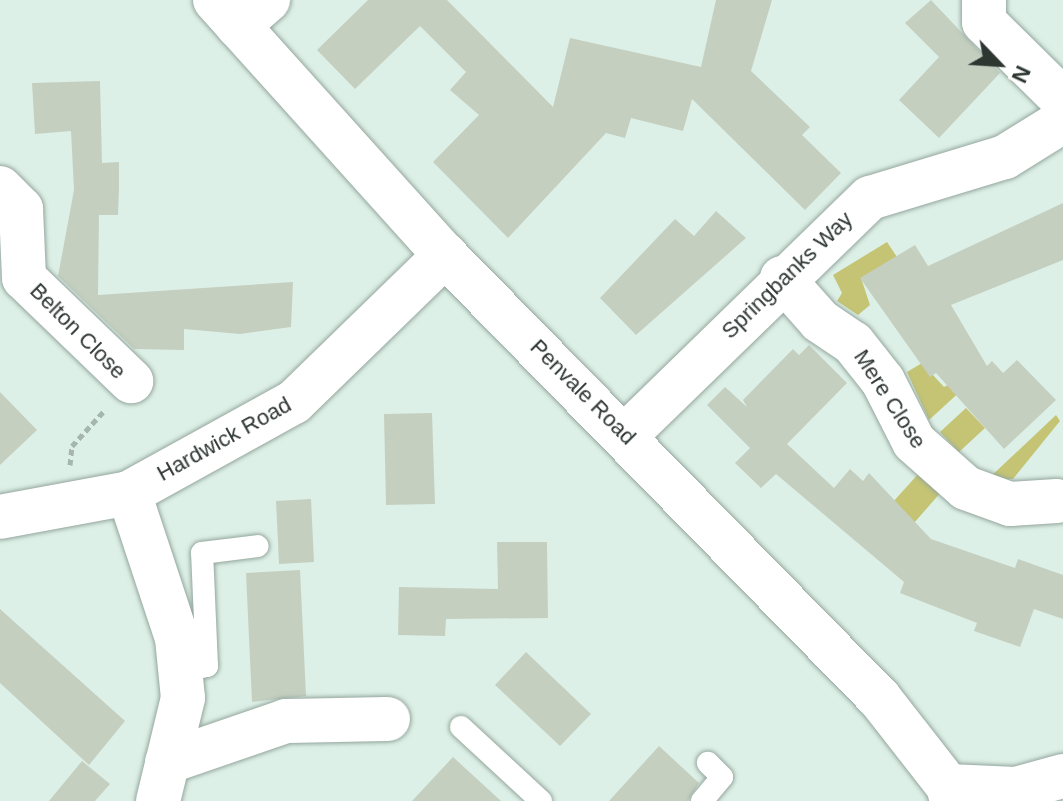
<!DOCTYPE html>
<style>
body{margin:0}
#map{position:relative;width:1063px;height:801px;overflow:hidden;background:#ddf0e7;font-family:Helvetica,sans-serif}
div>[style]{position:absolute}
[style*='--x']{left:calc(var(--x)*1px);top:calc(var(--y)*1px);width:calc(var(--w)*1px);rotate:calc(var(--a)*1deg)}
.green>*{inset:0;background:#c5c474}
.building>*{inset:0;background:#c4cfc0}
.path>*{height:5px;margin-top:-2.5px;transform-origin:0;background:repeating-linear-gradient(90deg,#a6b6ae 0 6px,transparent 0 10px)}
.roads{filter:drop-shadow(0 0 2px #94a69d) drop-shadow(0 0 2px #94a69d)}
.lane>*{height:22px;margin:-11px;padding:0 11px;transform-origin:11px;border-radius:11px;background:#fff}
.street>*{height:44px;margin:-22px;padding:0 22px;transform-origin:22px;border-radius:22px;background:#fff}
.secondary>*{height:44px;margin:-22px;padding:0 22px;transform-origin:22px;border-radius:22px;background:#fff}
span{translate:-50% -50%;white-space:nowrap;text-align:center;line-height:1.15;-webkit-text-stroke:7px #fff;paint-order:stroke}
.street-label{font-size:22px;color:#2e3632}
.north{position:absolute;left:959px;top:24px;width:80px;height:80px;-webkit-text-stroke:6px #fff;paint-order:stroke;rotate:115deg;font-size:22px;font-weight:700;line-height:32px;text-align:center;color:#2e3632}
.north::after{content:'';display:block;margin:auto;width:28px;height:36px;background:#2e3632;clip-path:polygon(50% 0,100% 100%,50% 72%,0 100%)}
</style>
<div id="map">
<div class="green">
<i style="clip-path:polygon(887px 242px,897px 257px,861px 278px,870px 305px,858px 315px,837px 301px,842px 293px,833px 275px)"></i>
<i style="clip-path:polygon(922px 363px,944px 387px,957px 380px,964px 388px,929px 420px,907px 372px)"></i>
<i style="clip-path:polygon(966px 408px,985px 428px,959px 452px,940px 432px)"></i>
<i style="clip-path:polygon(1056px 415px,1060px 421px,1013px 479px,987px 480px)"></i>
<i style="clip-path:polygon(920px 472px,942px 491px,914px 523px,892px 503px)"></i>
</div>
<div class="building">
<i style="clip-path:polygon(368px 0,447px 0,553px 107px,570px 38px,701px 67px,716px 0,772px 0,751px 71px,810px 127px,802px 135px,841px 173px,805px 210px,692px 99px,683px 131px,631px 118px,625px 138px,606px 133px,508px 238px,433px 162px,479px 115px,450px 90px,466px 72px,420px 26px,355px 89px,317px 50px)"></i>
<i style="clip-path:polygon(931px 0,1000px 73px,939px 138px,899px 100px,939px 57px,905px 23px)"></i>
<i style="clip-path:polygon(100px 81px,102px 163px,119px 162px,119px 188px,118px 215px,99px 215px,98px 295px,293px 282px,291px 327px,240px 334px,184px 329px,184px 350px,134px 349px,58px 276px,74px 190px,71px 131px,35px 134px,32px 83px)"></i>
<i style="clip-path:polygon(1063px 203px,1063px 260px,951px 305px,987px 366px,992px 361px,1003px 373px,1017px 360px,1056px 400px,1004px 449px,936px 373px,930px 377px,860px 278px,915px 245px,928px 266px)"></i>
<i style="clip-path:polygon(716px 211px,746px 238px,636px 335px,600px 298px,675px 219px,694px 236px)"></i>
<i style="clip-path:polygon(809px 345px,847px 383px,787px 444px,834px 488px,850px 469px,863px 481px,869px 473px,931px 539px,1015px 568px,1018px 559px,1063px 575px,1063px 619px,1034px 609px,1020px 647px,974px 631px,977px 623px,900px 593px,904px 582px,776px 474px,761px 488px,735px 463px,750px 448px,707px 405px,725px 387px,747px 407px,743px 400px,793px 349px,799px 355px)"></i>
<i style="clip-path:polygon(0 392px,37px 430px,0 465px)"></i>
<i style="clip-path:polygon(432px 413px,435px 504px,386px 505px,384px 414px)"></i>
<i style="clip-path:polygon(311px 499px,314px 562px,279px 564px,276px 501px)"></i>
<i style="clip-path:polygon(497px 542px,547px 542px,548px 618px,446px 619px,445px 636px,398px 635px,399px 587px,498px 589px)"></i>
<i style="clip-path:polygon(300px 570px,306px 696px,252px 702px,246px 573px)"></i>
<i style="clip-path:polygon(0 609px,125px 721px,89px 765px,0 683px)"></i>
<i style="clip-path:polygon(526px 652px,591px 714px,560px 746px,495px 685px)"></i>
<i style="clip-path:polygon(659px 746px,699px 783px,688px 801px,609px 801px)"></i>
<i style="clip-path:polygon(453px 757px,501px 801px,412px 801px)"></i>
<i style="clip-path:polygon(82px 761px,110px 784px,95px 801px,49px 801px)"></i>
</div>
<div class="path">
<i style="--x:70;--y:465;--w:19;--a:-84"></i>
<i style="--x:72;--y:446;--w:47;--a:-47.6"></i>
</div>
<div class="roads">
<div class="lane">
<i style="--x:180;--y:672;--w:28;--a:-13"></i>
<i style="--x:207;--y:666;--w:113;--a:-92.5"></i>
<i style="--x:202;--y:553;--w:56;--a:-7.1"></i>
<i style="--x:461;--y:727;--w:109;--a:42.8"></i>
<i style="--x:702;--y:801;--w:31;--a:-50"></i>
<i style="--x:722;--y:777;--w:20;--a:-135"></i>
</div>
<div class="street">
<i style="--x:984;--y:0;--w:22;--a:90"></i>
<i style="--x:984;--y:22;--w:111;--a:44.6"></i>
<i style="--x:238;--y:26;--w:40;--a:-41"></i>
<i style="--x:0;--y:188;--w:30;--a:45"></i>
<i style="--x:21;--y:209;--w:69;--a:87.5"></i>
<i style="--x:24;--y:278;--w:149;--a:43.9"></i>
<i style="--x:782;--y:278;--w:57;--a:48.5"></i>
<i style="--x:820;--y:321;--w:40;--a:34"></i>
<i style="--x:853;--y:343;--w:48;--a:51.7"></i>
<i style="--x:883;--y:381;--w:68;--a:63.1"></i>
<i style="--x:914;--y:442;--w:69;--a:41.5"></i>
<i style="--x:966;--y:488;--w:47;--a:20"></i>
<i style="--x:1010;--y:504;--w:47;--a:-3.7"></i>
<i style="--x:626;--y:435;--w:340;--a:-44.2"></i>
<i style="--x:870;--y:198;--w:141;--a:-16.9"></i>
<i style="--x:1005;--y:157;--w:68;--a:-31.8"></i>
<i style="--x:129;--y:493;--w:153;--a:71.7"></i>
<i style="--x:177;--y:638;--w:60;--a:84.3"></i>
<i style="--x:183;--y:698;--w:106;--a:103.6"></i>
<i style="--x:0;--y:517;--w:131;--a:-10.5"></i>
<i style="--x:129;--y:493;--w:188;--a:-28.9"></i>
<i style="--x:294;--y:402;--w:211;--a:-44.2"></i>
<i style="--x:167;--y:762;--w:126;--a:-19"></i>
<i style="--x:286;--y:721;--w:102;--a:-1.1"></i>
</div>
<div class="secondary">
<i style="--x:215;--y:0;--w:343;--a:48"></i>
<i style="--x:445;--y:255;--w:622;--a:45.59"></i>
<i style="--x:880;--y:699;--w:110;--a:52"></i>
<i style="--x:948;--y:786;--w:16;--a:75"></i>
<i style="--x:948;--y:786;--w:68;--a:2.5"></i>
<i style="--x:1016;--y:789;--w:49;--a:-15.5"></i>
</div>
</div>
<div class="street-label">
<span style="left:787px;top:275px;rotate:-44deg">Springbanks Way</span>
<span style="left:78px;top:331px;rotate:45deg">Belton Close</span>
<span style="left:583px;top:392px;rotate:45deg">Penvale Road</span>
<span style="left:890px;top:399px;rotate:57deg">Mere Close</span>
<span style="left:224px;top:439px;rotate:-29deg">Hardwick Road</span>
</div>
<div class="north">N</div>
</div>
